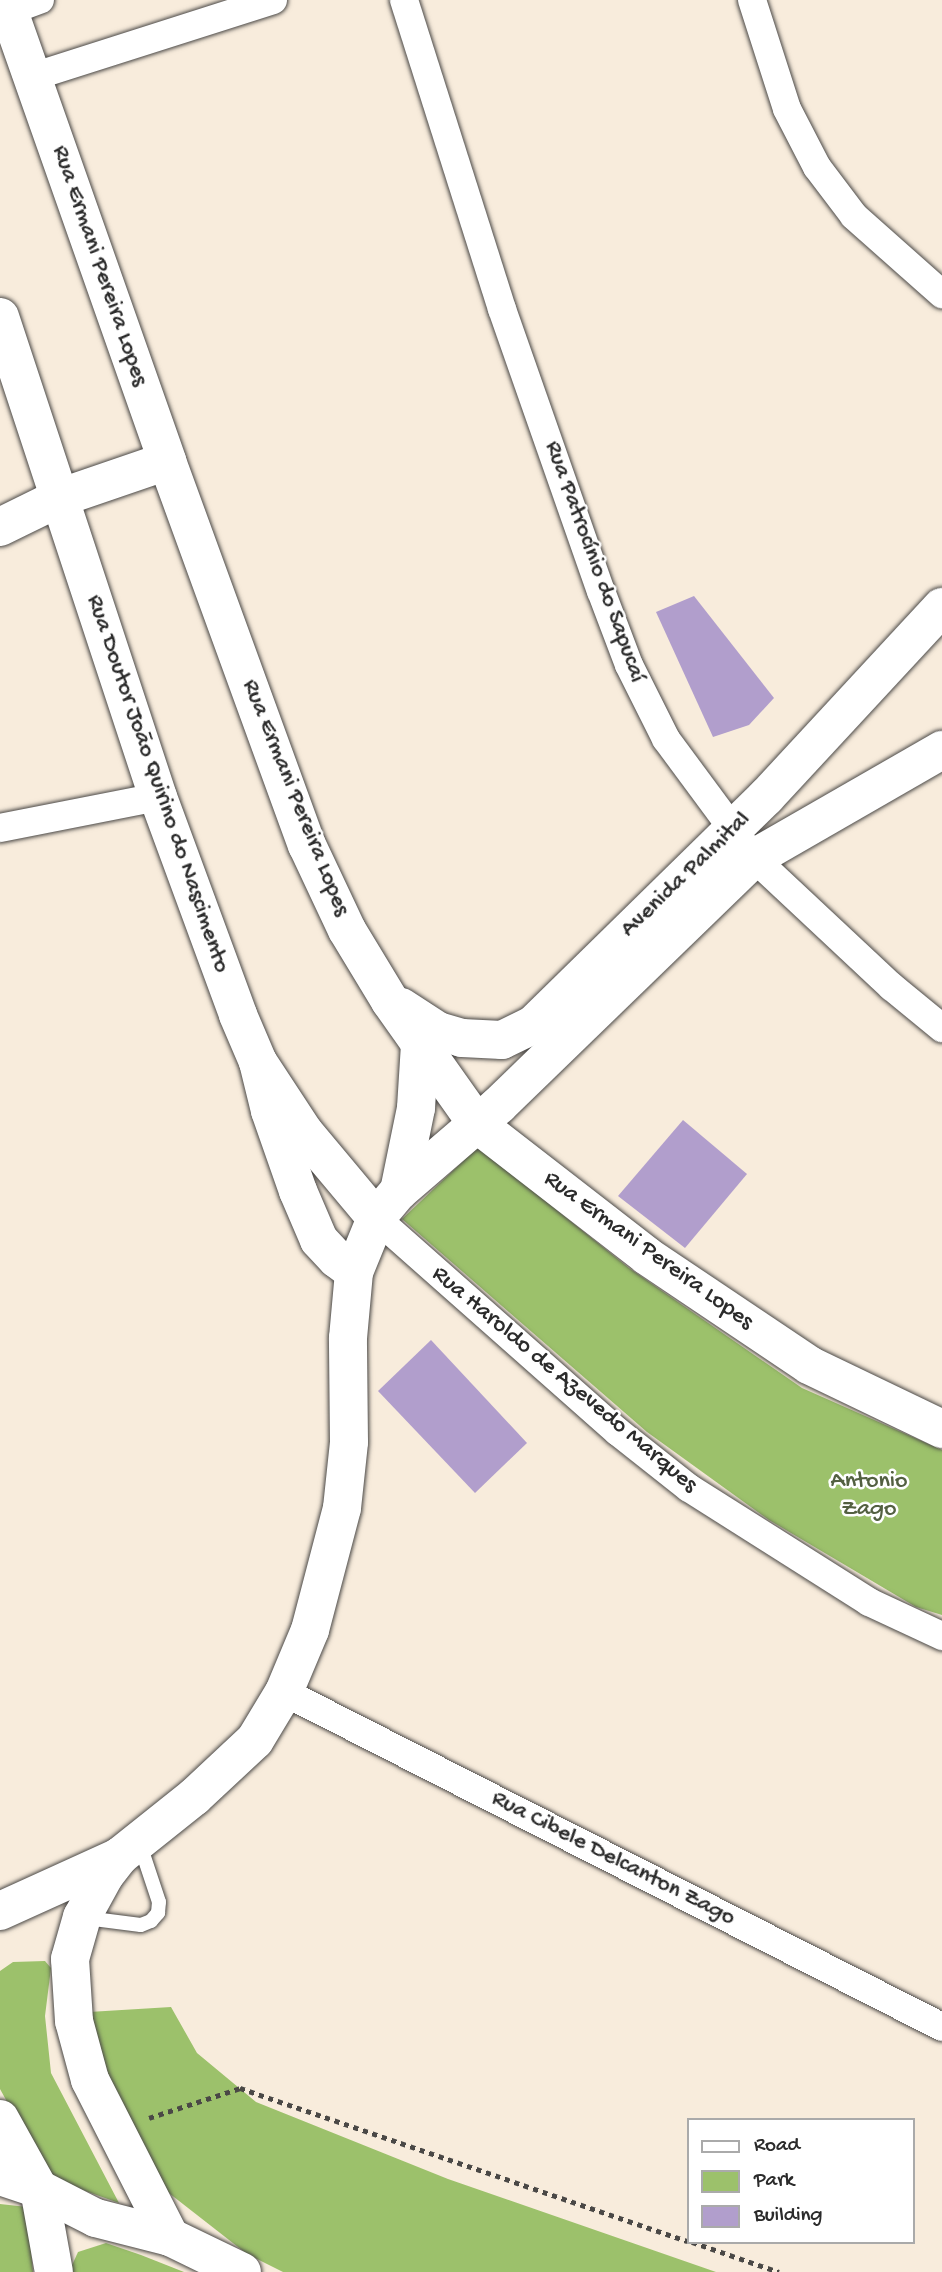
<!DOCTYPE html>
<meta charset="utf-8">
<style>
body{margin:0}
#map{position:relative;width:942px;height:2272px;overflow:hidden;background:#f8ecdc;font-family:"Gochi Hand",sans-serif}
div>[style]{position:absolute}
[style*='--x']{left:calc(var(--x)*1px);top:calc(var(--y)*1px);width:calc(var(--w)*1px);rotate:calc(var(--a)*1deg)}
.green>*{inset:0;background:#9cc16b}
.building>*{inset:0;background:#b19ecc}
.path>*{height:4.5px;margin-top:-2.25px;transform-origin:0;background:repeating-linear-gradient(90deg,#4a4846 0 5px,transparent 0 10px)}
.roads{filter:drop-shadow(0 0 2px #4a4846) drop-shadow(0 0 2px #4a4846)}
.lane>*{height:14px;margin:-7px;padding:0 7px;transform-origin:7px;border-radius:7px;background:#fff}
.street>*{height:28px;margin:-14px;padding:0 14px;transform-origin:14px;border-radius:14px;background:#fff}
.secondary>*{height:38px;margin:-19px;padding:0 19px;transform-origin:19px;border-radius:19px;background:#fff}
.primary>*{height:38px;margin:-19px;padding:0 19px;transform-origin:19px;border-radius:19px;background:#fff}
span{translate:-50% -50%;white-space:nowrap;text-align:center;line-height:1.15;-webkit-text-stroke:5px #fff;paint-order:stroke}
.street-label{font-size:24px;color:#2b2b2b}
.park-label{font-size:24px;color:#536041}
.legend{position:absolute;left:687px;top:2118px;width:228px;height:126px;box-sizing:border-box;background:#fff;border:2px solid #aaa;margin:0;padding:9px 12px;list-style:none;font-size:21px;color:#2b2b2b}
.legend li{display:flex;align-items:center;gap:14px;height:35px}
.legend b{width:35px;border:2px solid #aaa}
</style>
<div id="map">
<div class="green">
<i style="clip-path:polygon(478px 1147px,629px 1268px,802px 1388px,942px 1450px,942px 1615px,916px 1607px,769px 1520px,647px 1432px,402px 1219px)"></i>
<i style="clip-path:polygon(45px 1961px,51px 1968px,45px 2016px,51px 2073px,119px 2203px,49px 2178px,0 2089px,0 1971px,13px 1962px)"></i>
<i style="clip-path:polygon(171px 2007px,197px 2053px,256px 2102px,448px 2179px,716px 2272px,283px 2272px,247px 2254px,165px 2190px,116px 2099px,89px 2012px)"></i>
<i style="clip-path:polygon(0 2204px,27px 2207px,33px 2272px,0 2272px)"></i>
<i style="clip-path:polygon(106px 2243px,141px 2255px,184px 2272px,69px 2272px,78px 2252px)"></i>
</div>
<div class="building">
<i style="clip-path:polygon(694px 596px,774px 698px,749px 725px,713px 737px,656px 612px)"></i>
<i style="clip-path:polygon(683px 1120px,747px 1174px,685px 1248px,618px 1196px)"></i>
<i style="clip-path:polygon(431px 1340px,527px 1443px,475px 1493px,378px 1391px)"></i>
</div>
<div class="path">
<i style="--x:149;--y:2118;--w:96;--a:-18.2"></i>
<i style="--x:240;--y:2088;--w:473;--a:18.9"></i>
<i style="--x:692;--y:2242;--w:92;--a:19"></i>
</div>
<div class="roads">
<div class="lane">
<i style="--x:86;--y:1918;--w:55;--a:7.3"></i>
<i style="--x:141;--y:1925;--w:11;--a:-22"></i>
<i style="--x:151;--y:1921;--w:11;--a:-49"></i>
<i style="--x:158;--y:1913;--w:11;--a:-85"></i>
<i style="--x:159;--y:1902;--w:60;--a:-108.4"></i>
</div>
<div class="street">
<i style="--x:404;--y:0;--w:324;--a:72.4"></i>
<i style="--x:502;--y:309;--w:299;--a:70.7"></i>
<i style="--x:601;--y:591;--w:79;--a:69.3"></i>
<i style="--x:629;--y:665;--w:83;--a:63.4"></i>
<i style="--x:666;--y:739;--w:148;--a:53.5"></i>
<i style="--x:754;--y:858;--w:189;--a:43.1"></i>
<i style="--x:892;--y:987;--w:65;--a:39.4"></i>
<i style="--x:752;--y:0;--w:114;--a:72.2"></i>
<i style="--x:787;--y:109;--w:65;--a:62.7"></i>
<i style="--x:817;--y:167;--w:61;--a:52.9"></i>
<i style="--x:854;--y:216;--w:118;--a:41.6"></i>
<i style="--x:9;--y:11;--w:33;--a:-20"></i>
<i style="--x:32;--y:77;--w:253;--a:-17.7"></i>
<i style="--x:0;--y:828;--w:161;--a:-11.1"></i>
<i style="--x:376;--y:1218;--w:323;--a:41.5"></i>
<i style="--x:618;--y:1432;--w:90;--a:38.3"></i>
<i style="--x:689;--y:1488;--w:213;--a:32.3"></i>
<i style="--x:869;--y:1602;--w:81;--a:25"></i>
<i style="--x:284;--y:1692;--w:738;--a:26.98"></i>
</div>
<div class="secondary">
<i style="--x:5;--y:0;--w:489;--a:70.6"></i>
<i style="--x:0;--y:317;--w:505;--a:71.78"></i>
<i style="--x:158;--y:797;--w:232;--a:69.8"></i>
<i style="--x:238;--y:1015;--w:51;--a:66.9"></i>
<i style="--x:258;--y:1062;--w:84;--a:56.7"></i>
<i style="--x:304;--y:1132;--w:112;--a:50.1"></i>
<i style="--x:477;--y:1124;--w:215;--a:37.8"></i>
<i style="--x:647;--y:1256;--w:195;--a:33.9"></i>
<i style="--x:809;--y:1365;--w:148;--a:25.7"></i>
</div>
<div class="primary">
<i style="--x:0;--y:527;--w:66;--a:-26.2"></i>
<i style="--x:59;--y:498;--w:114;--a:-18.9"></i>
<i style="--x:167;--y:461;--w:409;--a:70"></i>
<i style="--x:307;--y:845;--w:94;--a:64.8"></i>
<i style="--x:347;--y:930;--w:83;--a:58.8"></i>
<i style="--x:390;--y:1001;--w:151;--a:54.7"></i>
<i style="--x:401;--y:1007;--w:44;--a:33"></i>
<i style="--x:438;--y:1031;--w:25;--a:16"></i>
<i style="--x:462;--y:1038;--w:40;--a:2.9"></i>
<i style="--x:502;--y:1040;--w:34;--a:-26"></i>
<i style="--x:533;--y:1025;--w:326;--a:-44.4"></i>
<i style="--x:766;--y:797;--w:259;--a:-47.2"></i>
<i style="--x:258;--y:1062;--w:50;--a:76.2"></i>
<i style="--x:270;--y:1111;--w:85;--a:70.7"></i>
<i style="--x:298;--y:1191;--w:53;--a:66.8"></i>
<i style="--x:319;--y:1240;--w:26;--a:47"></i>
<i style="--x:337;--y:1259;--w:21;--a:37"></i>
<i style="--x:399;--y:1191;--w:85;--a:-78.4"></i>
<i style="--x:416;--y:1108;--w:64;--a:-86.4"></i>
<i style="--x:0;--y:1911;--w:131;--a:-24.4"></i>
<i style="--x:0;--y:2119;--w:80;--a:60.9"></i>
<i style="--x:39;--y:2189;--w:84;--a:79.8"></i>
<i style="--x:0;--y:2176;--w:41;--a:18.4"></i>
<i style="--x:39;--y:2189;--w:64;--a:27"></i>
<i style="--x:96;--y:2218;--w:76;--a:14.4"></i>
<i style="--x:170;--y:2237;--w:80;--a:25.9"></i>
<i style="--x:170;--y:2237;--w:176;--a:-117"></i>
<i style="--x:90;--y:2080;--w:61;--a:-105.2"></i>
<i style="--x:74;--y:2021;--w:62;--a:-93.7"></i>
<i style="--x:70;--y:1959;--w:44;--a:-74.1"></i>
<i style="--x:82;--y:1917;--w:48;--a:-61.3"></i>
<i style="--x:105;--y:1875;--w:24;--a:-52"></i>
<i style="--x:120;--y:1856;--w:95;--a:-38.6"></i>
<i style="--x:194;--y:1797;--w:83;--a:-43.1"></i>
<i style="--x:255;--y:1740;--w:56;--a:-58.9"></i>
<i style="--x:284;--y:1692;--w:67;--a:-67.2"></i>
<i style="--x:310;--y:1630;--w:126;--a:-75.3"></i>
<i style="--x:342;--y:1508;--w:66;--a:-83.9"></i>
<i style="--x:349;--y:1442;--w:104;--a:-90.6"></i>
<i style="--x:348;--y:1338;--w:66;--a:-84.8"></i>
<i style="--x:354;--y:1272;--w:58;--a:-67.8"></i>
<i style="--x:376;--y:1218;--w:35;--a:-50"></i>
<i style="--x:399;--y:1191;--w:132;--a:-40.7"></i>
<i style="--x:499;--y:1105;--w:355;--a:-44.1"></i>
<i style="--x:754;--y:858;--w:217;--a:-29.9"></i>
</div>
</div>
<div class="street-label">
<span style="left:99px;top:266px;rotate:71deg">Rua Ermani Pereira Lopes</span>
<span style="left:594px;top:562px;rotate:70deg">Rua Patrocínio do Sapucaí</span>
<span style="left:157px;top:784px;rotate:71deg">Rua Doutor João Quirino do Nascimento</span>
<span style="left:295px;top:798px;rotate:68deg">Rua Ermani Pereira Lopes</span>
<span style="left:686px;top:875px;rotate:-44deg">Avenida Palmital</span>
<span style="left:648px;top:1251px;rotate:36deg">Rua Ermani Pereira Lopes</span>
<span style="left:564px;top:1380px;rotate:40deg">Rua Haroldo de Azevedo Marques</span>
<span style="left:613px;top:1859px;rotate:27deg">Rua Cibele Delcanton Zago</span>
</div>
<div class="park-label">
<span style="left:869px;top:1496px">Antonio<br>Zago</span>
</div>
<ul class="legend">
<li><b style="height:9px;background:#fff"></b>Road</li>
<li><b style="height:19px;background:#9cc16b"></b>Park</li>
<li><b style="height:19px;background:#b19ecc"></b>Building</li>
</ul>
</div>
